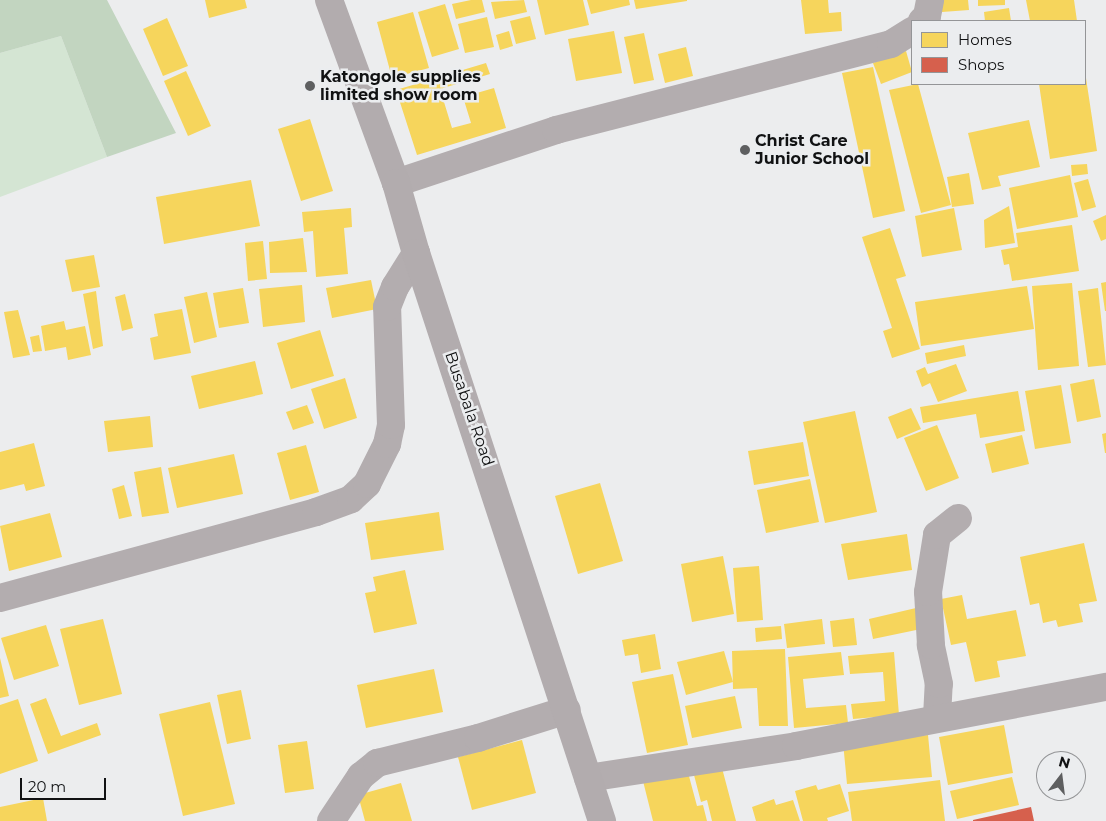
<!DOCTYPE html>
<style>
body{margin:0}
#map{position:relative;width:1106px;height:821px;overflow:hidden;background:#ecedee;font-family:Montserrat,sans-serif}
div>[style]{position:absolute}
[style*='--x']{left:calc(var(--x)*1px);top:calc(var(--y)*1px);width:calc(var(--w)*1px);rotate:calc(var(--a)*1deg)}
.green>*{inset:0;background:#d4e5d3}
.forest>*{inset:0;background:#c2d5c0}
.homes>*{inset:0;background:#f6d55c}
.shops>*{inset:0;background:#d6604d}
.street>*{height:28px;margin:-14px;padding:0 14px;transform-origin:14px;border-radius:14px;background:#b3adaf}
.secondary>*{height:28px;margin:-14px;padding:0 14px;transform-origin:14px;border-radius:14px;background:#b2acae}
.dots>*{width:14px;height:14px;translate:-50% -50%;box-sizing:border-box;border:2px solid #ebedef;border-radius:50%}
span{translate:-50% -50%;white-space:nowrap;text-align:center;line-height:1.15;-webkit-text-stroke:5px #ebedef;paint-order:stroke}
.poi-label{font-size:16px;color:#111213;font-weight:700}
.left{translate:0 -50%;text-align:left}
.street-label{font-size:16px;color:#111213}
.legend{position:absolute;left:911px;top:20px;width:175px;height:65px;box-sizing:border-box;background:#ebedef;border:1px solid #949597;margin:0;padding:6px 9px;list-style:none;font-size:15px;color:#111213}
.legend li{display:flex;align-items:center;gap:10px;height:25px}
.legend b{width:25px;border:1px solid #949597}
.north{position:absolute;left:1036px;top:751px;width:50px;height:50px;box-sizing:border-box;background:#ebedef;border:1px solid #949597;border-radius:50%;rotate:15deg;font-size:14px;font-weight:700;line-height:20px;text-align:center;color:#111213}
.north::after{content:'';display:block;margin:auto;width:18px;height:22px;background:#5e5f60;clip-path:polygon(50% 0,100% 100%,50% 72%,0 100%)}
.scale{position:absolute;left:20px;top:778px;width:86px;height:22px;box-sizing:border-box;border:2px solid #111213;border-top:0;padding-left:6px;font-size:15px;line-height:18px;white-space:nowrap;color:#111213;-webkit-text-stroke:4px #ebedef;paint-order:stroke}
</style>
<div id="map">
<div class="green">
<i style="clip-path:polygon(61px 36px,107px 157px,0 197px,0 53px)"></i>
</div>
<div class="forest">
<i style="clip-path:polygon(0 0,107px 0,176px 133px,107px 157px,61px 36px,0 53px)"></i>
</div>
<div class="homes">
<i style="clip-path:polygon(205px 0,245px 0,247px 8px,209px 18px)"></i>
<i style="clip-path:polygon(471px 0,482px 0,485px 12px,456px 19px,452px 4px)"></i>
<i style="clip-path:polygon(524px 0,527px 12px,495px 19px,491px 2px)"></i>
<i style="clip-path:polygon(537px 0,583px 0,589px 25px,545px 35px)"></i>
<i style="clip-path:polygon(587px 0,629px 0,630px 5px,591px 14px)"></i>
<i style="clip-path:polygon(634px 0,687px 0,687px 1px,636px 9px)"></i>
<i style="clip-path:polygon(801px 0,828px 0,829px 13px,841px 12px,842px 31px,805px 34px)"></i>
<i style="clip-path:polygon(941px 0,968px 0,969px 10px,942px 12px)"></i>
<i style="clip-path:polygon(978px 0,1005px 0,1005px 5px,978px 6px)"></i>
<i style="clip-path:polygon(1026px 0,1074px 0,1077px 21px,1030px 21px)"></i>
<i style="clip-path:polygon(445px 4px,459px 49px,432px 57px,418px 12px)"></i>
<i style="clip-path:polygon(1009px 8px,1011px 21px,985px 21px,984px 12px)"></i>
<i style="clip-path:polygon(413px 12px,429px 68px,392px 78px,377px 22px)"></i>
<i style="clip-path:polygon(530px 16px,536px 39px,516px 44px,510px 21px)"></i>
<i style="clip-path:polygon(487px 17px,494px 47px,465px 53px,458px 24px)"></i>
<i style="clip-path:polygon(167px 18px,188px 66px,163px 76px,143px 29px)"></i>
<i style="clip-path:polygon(509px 31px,513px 46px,500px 50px,496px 35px)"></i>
<i style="clip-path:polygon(614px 31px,622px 73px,576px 81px,568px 39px)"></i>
<i style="clip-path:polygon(644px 33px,654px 80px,634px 84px,624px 37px)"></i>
<i style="clip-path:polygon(686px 47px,693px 76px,665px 83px,658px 54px)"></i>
<i style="clip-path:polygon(906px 51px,912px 72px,881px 84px,873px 63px)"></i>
<i style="clip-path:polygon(486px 63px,490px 74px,440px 89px,452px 128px,471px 123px,463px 97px,494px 88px,506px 128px,417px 155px,396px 90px)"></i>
<i style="clip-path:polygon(873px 67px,905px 211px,873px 218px,842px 73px)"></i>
<i style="clip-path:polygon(186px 71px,211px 126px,188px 136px,164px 81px)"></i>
<i style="clip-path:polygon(1086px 78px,1097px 151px,1050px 159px,1039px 84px,1085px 84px)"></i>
<i style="clip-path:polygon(918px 84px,951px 205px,921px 213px,889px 90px)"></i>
<i style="clip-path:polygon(310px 119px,333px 191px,301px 201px,278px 129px)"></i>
<i style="clip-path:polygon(1029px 120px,1040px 167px,998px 176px,1001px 186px,982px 190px,968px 133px)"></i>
<i style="clip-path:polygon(1087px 164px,1088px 174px,1072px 176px,1071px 165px)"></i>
<i style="clip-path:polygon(969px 173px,974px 204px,952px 207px,947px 177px)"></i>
<i style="clip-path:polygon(1070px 175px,1078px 217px,1017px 229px,1009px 188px)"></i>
<i style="clip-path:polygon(1088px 179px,1096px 207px,1082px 211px,1074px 183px)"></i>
<i style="clip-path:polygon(251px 180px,260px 226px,164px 244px,156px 197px)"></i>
<i style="clip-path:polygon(1009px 206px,1015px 243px,985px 248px,984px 220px)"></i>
<i style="clip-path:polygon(351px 208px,352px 227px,344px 228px,348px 274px,316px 277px,313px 231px,304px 232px,302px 212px)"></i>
<i style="clip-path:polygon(954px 208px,962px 250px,922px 257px,915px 216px)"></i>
<i style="clip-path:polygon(1106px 215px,1106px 239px,1101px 241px,1093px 221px)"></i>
<i style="clip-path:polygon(1072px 225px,1079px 271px,1012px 281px,1009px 264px,1004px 265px,1001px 250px,1018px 247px,1016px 233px)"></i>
<i style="clip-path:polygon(890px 228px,906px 276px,896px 279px,920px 349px,892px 358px,883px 331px,892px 328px,862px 237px)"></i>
<i style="clip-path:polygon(303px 238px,307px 272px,270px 273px,269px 242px)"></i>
<i style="clip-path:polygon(263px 241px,267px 279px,248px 281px,245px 243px)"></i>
<i style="clip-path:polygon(94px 255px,100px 287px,72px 292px,65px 260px)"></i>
<i style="clip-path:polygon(371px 280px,377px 309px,332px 318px,326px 288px)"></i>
<i style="clip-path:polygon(1106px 282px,1106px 311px,1105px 311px,1101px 283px)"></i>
<i style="clip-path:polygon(1072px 283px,1079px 366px,1038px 370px,1032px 286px)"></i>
<i style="clip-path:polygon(302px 285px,305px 322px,263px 327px,259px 289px)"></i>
<i style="clip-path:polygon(1027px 286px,1034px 329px,921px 346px,915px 302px)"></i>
<i style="clip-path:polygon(243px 288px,249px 323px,219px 328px,213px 293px)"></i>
<i style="clip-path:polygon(1098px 288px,1106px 365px,1088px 367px,1078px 291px)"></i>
<i style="clip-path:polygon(96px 291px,103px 346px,93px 349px,83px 294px)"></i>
<i style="clip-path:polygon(207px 292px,217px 337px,194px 343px,184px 297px)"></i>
<i style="clip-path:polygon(125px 294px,133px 328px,122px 331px,115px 297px)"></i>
<i style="clip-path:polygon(182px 309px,191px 353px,154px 360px,150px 338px,158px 336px,154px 314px)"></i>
<i style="clip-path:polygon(18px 310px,30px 355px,13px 358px,4px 312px)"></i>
<i style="clip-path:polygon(64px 321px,66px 330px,85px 326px,91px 355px,68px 360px,66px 347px,45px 351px,41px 326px)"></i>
<i style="clip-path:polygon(320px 330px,334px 376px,291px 389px,277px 343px)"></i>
<i style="clip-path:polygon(39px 335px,42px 351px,33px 352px,30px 337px)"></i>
<i style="clip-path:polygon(964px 345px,966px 356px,927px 364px,925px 353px)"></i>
<i style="clip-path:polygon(255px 361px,263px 394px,199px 409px,191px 376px)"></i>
<i style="clip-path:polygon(956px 364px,967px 391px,938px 402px,930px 383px,922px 387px,916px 371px,925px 367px,928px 374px)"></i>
<i style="clip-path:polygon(345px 378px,357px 418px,324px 429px,311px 389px)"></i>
<i style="clip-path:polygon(1094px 379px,1101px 417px,1077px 422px,1070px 384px)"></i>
<i style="clip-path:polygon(1061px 385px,1071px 443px,1035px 449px,1025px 391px)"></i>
<i style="clip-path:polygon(1018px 391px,1025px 431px,980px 438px,976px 414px,923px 423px,920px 407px)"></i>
<i style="clip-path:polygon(307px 405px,314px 423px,293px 430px,286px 412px)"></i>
<i style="clip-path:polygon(911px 408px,921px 429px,897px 439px,888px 417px)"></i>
<i style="clip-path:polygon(855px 411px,877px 512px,825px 523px,803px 422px)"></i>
<i style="clip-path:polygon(150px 416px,153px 447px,108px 452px,104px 421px)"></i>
<i style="clip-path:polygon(937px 425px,959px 478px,926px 491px,904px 438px)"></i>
<i style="clip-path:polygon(1106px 433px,1106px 453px,1105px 453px,1102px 434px)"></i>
<i style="clip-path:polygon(1022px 435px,1029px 464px,992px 473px,985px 444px)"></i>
<i style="clip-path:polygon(803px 442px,809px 476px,754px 485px,748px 451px)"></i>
<i style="clip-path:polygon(34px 443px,45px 486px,26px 491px,24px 484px,0 490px,0 452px)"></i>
<i style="clip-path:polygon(306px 445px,319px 492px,290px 500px,277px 453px)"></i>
<i style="clip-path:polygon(234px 454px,243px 494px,177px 508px,168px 468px)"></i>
<i style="clip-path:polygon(161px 467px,169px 513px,142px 517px,134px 472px)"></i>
<i style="clip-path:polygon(810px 479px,819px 522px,766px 533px,757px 490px)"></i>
<i style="clip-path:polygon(600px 483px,623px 561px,578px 574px,555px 496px)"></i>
<i style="clip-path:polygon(124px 485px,132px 516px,119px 519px,112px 489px)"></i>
<i style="clip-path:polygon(439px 512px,444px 550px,371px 560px,365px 523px)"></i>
<i style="clip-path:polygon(50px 513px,62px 557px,9px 571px,0 526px)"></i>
<i style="clip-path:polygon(907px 534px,912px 570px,848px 580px,841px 544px)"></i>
<i style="clip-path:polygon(1084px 543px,1097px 601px,1079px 604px,1083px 622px,1058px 627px,1056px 620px,1043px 623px,1039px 603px,1030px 605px,1020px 557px)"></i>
<i style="clip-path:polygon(723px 556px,734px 614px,692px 622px,681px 564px)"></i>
<i style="clip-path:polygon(759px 566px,763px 620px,737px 622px,733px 568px)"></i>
<i style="clip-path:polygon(405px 570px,417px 624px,374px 633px,365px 593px,376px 591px,373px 577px)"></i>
<i style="clip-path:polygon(962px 595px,967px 619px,1016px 610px,1026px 656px,997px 661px,1000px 677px,975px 682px,966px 642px,951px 645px,941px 599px)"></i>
<i style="clip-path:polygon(916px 608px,921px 629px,873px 639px,869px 619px)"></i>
<i style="clip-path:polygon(854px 618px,857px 645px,833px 647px,830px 621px)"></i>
<i style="clip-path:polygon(103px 619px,122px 694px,79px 705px,60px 629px)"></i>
<i style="clip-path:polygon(822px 619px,825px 644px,787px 648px,784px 624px)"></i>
<i style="clip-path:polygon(46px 625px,59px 666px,14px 680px,1px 638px)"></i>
<i style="clip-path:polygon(781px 626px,782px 639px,756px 642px,755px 628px)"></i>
<i style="clip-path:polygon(655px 634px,661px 669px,641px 673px,638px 654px,625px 656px,622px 640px)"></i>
<i style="clip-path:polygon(785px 649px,788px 726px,759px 726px,757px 688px,733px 689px,732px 651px)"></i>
<i style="clip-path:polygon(724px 651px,733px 682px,686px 695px,677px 662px)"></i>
<i style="clip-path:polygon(841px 652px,844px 675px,803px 679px,806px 708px,846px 705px,848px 723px,794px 728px,788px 657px)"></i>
<i style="clip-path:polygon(894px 652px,899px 715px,853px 719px,851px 704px,885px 701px,883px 672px,850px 674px,848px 656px)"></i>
<i style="clip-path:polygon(0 658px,9px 696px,0 698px)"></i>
<i style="clip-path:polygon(434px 669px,443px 712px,366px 728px,357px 685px)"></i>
<i style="clip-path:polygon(673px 674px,688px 745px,647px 753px,632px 682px)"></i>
<i style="clip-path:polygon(241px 690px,251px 739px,227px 744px,217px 695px)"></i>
<i style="clip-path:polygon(735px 696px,742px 728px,692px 738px,685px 706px)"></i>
<i style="clip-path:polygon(46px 698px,61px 736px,97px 723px,101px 735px,48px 754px,30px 704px)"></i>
<i style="clip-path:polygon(18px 699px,38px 761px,0 774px,0 705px)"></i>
<i style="clip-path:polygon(210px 702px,235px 804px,183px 816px,159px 714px)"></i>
<i style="clip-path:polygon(1004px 725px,1013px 773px,948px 785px,939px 737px)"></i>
<i style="clip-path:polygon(928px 735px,932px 777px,847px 784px,843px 742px)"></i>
<i style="clip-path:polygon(522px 740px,536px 793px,472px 810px,458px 757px)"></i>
<i style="clip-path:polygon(307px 741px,314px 789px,285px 793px,278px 745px)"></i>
<i style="clip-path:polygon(686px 765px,697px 806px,703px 805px,707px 821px,653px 821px,642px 777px)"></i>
<i style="clip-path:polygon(722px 768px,736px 821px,712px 821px,707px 800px,701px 802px,694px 775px)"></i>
<i style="clip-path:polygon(1012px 777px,1019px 805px,957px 819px,950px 791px)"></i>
<i style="clip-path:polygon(940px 780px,945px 821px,852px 821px,848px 792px)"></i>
<i style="clip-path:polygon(401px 783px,412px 821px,365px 821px,358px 795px)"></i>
<i style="clip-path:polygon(840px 784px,849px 811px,827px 818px,828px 821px,803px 821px,795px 791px,816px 785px,818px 790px)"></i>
<i style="clip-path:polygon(43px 798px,47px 821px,0 821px,0 807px)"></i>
<i style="clip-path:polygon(774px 799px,776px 805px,793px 800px,800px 821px,756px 821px,752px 807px)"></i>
</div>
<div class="shops">
<i style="clip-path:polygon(1031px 807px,1034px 821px,973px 821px,973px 820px)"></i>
</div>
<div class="street">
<i style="--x:922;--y:21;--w:7;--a:-45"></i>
<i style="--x:927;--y:16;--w:16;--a:-79"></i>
<i style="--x:396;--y:183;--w:169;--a:-18.3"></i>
<i style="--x:556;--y:130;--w:346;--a:-14.4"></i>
<i style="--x:891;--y:44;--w:25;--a:-32"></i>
<i style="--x:0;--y:598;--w:327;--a:-15.2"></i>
<i style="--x:316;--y:512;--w:37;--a:-20"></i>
<i style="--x:351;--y:499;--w:22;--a:-43"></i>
<i style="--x:367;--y:484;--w:45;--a:-63.4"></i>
<i style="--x:387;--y:444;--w:19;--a:-78"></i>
<i style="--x:391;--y:425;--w:118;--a:-91.9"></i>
<i style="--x:387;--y:307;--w:22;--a:-68"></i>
<i style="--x:395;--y:287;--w:40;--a:-58"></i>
<i style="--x:937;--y:717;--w:33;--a:-87"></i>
<i style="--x:939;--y:684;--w:40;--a:-102"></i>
<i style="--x:931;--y:645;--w:53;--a:-93.2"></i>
<i style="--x:928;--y:592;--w:58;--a:-81"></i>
<i style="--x:937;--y:535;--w:27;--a:-39"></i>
<i style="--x:588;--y:778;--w:210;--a:-8.7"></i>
<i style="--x:796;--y:746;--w:316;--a:-10.8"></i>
<i style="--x:331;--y:821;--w:54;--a:-56.3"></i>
<i style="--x:361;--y:776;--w:21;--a:-39"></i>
<i style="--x:377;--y:763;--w:104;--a:-13.9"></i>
<i style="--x:478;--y:738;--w:93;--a:-17.5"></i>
</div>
<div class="secondary">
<i style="--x:329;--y:0;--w:195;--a:69.9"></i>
<i style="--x:396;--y:183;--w:73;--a:74.1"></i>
<i style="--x:416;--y:253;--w:598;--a:71.87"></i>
</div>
<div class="dots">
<i style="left:310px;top:86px;background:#5e5f60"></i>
<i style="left:745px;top:150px;background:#5e5f60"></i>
</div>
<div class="poi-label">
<span class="left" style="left:320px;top:86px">Katongole supplies<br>limited show room</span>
<span class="left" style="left:755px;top:150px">Christ Care<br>Junior School</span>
</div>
<div class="street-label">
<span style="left:469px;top:409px;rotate:71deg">Busabala Road</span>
</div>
<ul class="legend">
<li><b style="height:14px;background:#f6d55c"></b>Homes</li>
<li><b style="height:14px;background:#d6604d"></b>Shops</li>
</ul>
<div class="north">N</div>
<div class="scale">20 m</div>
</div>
